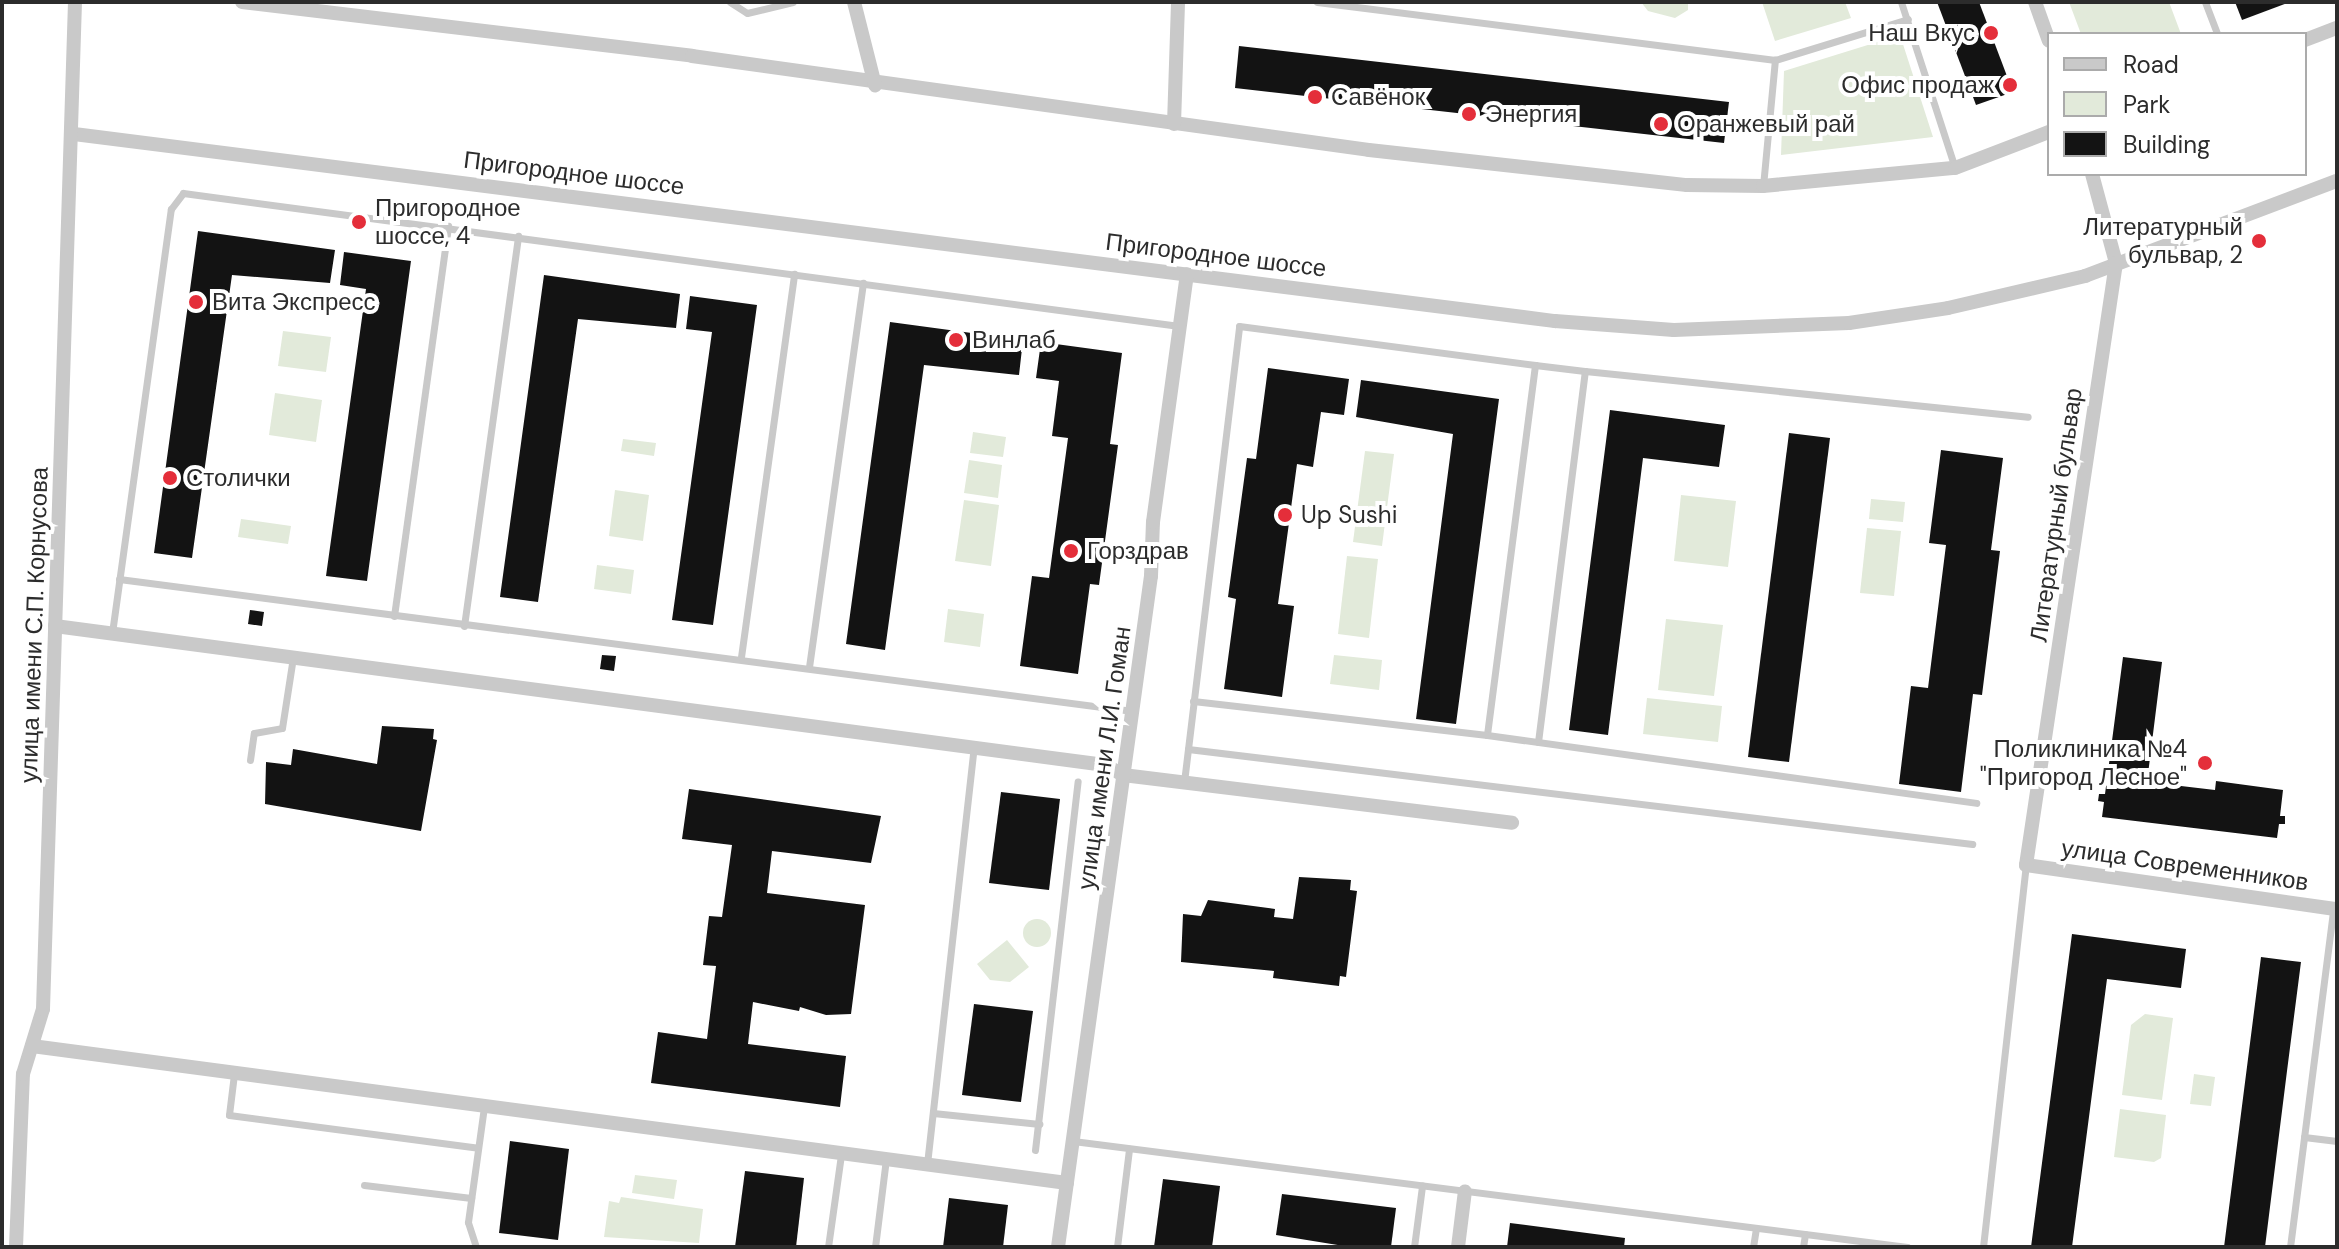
<!DOCTYPE html>
<meta charset="utf-8">
<style>
body{margin:0}
#map{position:relative;width:2339px;height:1249px;overflow:hidden;background:#fff;font-family:"DM Sans",sans-serif}
div>[style]{position:absolute}
[style*='--x']{left:calc(var(--x)*1px);top:calc(var(--y)*1px);width:calc(var(--w)*1px);rotate:calc(var(--a)*1deg)}
.green>*{inset:0;background:#e2eada}
.round{border-radius:50%}
.building>*{inset:0;background:#131313}
.lane>*{height:7px;margin:-3.5px;padding:0 3.5px;transform-origin:3.5px;border-radius:3.5px;background:#c9c9c9}
.street>*{height:14px;margin:-7px;padding:0 7px;transform-origin:7px;border-radius:7px;background:#c9c9c9}
.dots>*{width:22px;height:22px;translate:-50% -50%;box-sizing:border-box;border:4px solid #fff;border-radius:50%}
span{translate:-50% -50%;white-space:nowrap;text-align:center;line-height:1.15;-webkit-text-stroke:8px #fff;paint-order:stroke}
.poi-label{font-size:24px;color:#2c2c2c}
.right{translate:-100% -50%;text-align:right}
.left{translate:0 -50%;text-align:left}
.street-label{font-size:24px;color:#2c2c2c}
.frame{position:absolute;inset:0;border:4px solid #2c2c2c;pointer-events:none}
.legend{position:absolute;left:2047px;top:32px;width:260px;height:144px;box-sizing:border-box;background:#fff;border:2px solid #ababab;margin:0;padding:10px 14px;list-style:none;font-size:24px;color:#2c2c2c}
.legend li{display:flex;align-items:center;gap:16px;height:40px}
.legend b{width:40px;border:2px solid #ababab}
</style>
<div id="map">
<div class="green">
<i style="clip-path:polygon(1641px 2px,1688px 2px,1688px 10px,1675px 18px,1648px 11px)"></i>
<i style="clip-path:polygon(1762px 2px,1845px 2px,1851px 18px,1775px 41px)"></i>
<i style="clip-path:polygon(2069px 2px,2169px 2px,2181px 34px,2081px 34px)"></i>
<i style="clip-path:polygon(1900px 35px,1933px 137px,1781px 155px,1784px 71px)"></i>
<i style="clip-path:polygon(283px 331px,331px 337px,326px 372px,278px 366px)"></i>
<i style="clip-path:polygon(275px 393px,322px 400px,316px 442px,269px 435px)"></i>
<i style="clip-path:polygon(973px 432px,1006px 437px,1003px 457px,970px 453px)"></i>
<i style="clip-path:polygon(623px 439px,656px 443px,654px 456px,621px 451px)"></i>
<i style="clip-path:polygon(1365px 451px,1394px 454px,1382px 546px,1353px 542px)"></i>
<i style="clip-path:polygon(969px 460px,1002px 465px,998px 498px,964px 493px)"></i>
<i style="clip-path:polygon(615px 490px,649px 495px,643px 541px,609px 536px)"></i>
<i style="clip-path:polygon(1681px 495px,1736px 501px,1728px 567px,1674px 561px)"></i>
<i style="clip-path:polygon(1871px 499px,1905px 502px,1903px 522px,1869px 519px)"></i>
<i style="clip-path:polygon(964px 500px,999px 505px,991px 566px,955px 561px)"></i>
<i style="clip-path:polygon(241px 519px,291px 526px,288px 544px,238px 537px)"></i>
<i style="clip-path:polygon(1867px 528px,1901px 531px,1894px 596px,1860px 593px)"></i>
<i style="clip-path:polygon(1347px 556px,1378px 559px,1369px 638px,1338px 634px)"></i>
<i style="clip-path:polygon(597px 565px,634px 570px,631px 594px,594px 589px)"></i>
<i style="clip-path:polygon(948px 609px,984px 614px,980px 647px,944px 642px)"></i>
<i style="clip-path:polygon(1666px 619px,1723px 625px,1714px 696px,1658px 690px)"></i>
<i style="clip-path:polygon(1334px 655px,1382px 660px,1379px 690px,1330px 684px)"></i>
<i style="clip-path:polygon(1647px 698px,1722px 706px,1718px 742px,1643px 734px)"></i>
<i class="round" style="left:1023px;top:919px;width:28px;height:28px"></i>
<i style="clip-path:polygon(1007px 940px,1029px 967px,1010px 982px,990px 980px,977px 964px)"></i>
<i style="clip-path:polygon(2145px 1014px,2173px 1018px,2162px 1100px,2122px 1095px,2131px 1025px)"></i>
<i style="clip-path:polygon(2194px 1074px,2215px 1077px,2211px 1106px,2190px 1104px)"></i>
<i style="clip-path:polygon(2120px 1109px,2166px 1115px,2161px 1158px,2154px 1162px,2114px 1157px)"></i>
<i style="clip-path:polygon(635px 1175px,677px 1180px,674px 1199px,632px 1193px)"></i>
<i style="clip-path:polygon(621px 1197px,703px 1209px,699px 1243px,604px 1237px,609px 1201px,619px 1203px)"></i>
</div>
<div class="building">
<i style="clip-path:polygon(1937px 2px,1979px 2px,2013px 92px,1976px 105px)"></i>
<i style="clip-path:polygon(2235px 2px,2290px 2px,2242px 20px)"></i>
<i style="clip-path:polygon(1239px 46px,1729px 102px,1724px 143px,1235px 88px)"></i>
<i style="clip-path:polygon(198px 231px,335px 250px,330px 283px,232px 275px,192px 558px,154px 553px)"></i>
<i style="clip-path:polygon(344px 252px,411px 261px,367px 581px,326px 576px,366px 289px,340px 285px)"></i>
<i style="clip-path:polygon(544px 275px,680px 294px,676px 328px,578px 319px,538px 602px,500px 597px)"></i>
<i style="clip-path:polygon(690px 296px,757px 305px,713px 625px,672px 620px,712px 332px,686px 329px)"></i>
<i style="clip-path:polygon(890px 322px,1023px 340px,1019px 375px,924px 365px,885px 650px,846px 644px)"></i>
<i style="clip-path:polygon(1041px 342px,1122px 353px,1110px 444px,1118px 445px,1099px 585px,1090px 584px,1078px 674px,1020px 666px,1032px 576px,1049px 578px,1068px 438px,1052px 436px,1059px 381px,1036px 378px)"></i>
<i style="clip-path:polygon(1268px 368px,1349px 379px,1344px 415px,1321px 412px,1313px 467px,1297px 464px,1278px 604px,1294px 606px,1282px 697px,1224px 689px,1236px 599px,1228px 597px,1247px 458px,1256px 459px)"></i>
<i style="clip-path:polygon(1361px 380px,1499px 399px,1456px 724px,1416px 719px,1453px 434px,1356px 417px)"></i>
<i style="clip-path:polygon(1610px 410px,1725px 425px,1719px 467px,1643px 458px,1608px 735px,1569px 730px)"></i>
<i style="clip-path:polygon(1789px 433px,1830px 438px,1789px 762px,1748px 757px)"></i>
<i style="clip-path:polygon(1941px 450px,2003px 458px,1991px 550px,2000px 551px,1982px 695px,1973px 694px,1961px 792px,1899px 784px,1911px 686px,1928px 688px,1946px 545px,1929px 543px)"></i>
<i style="clip-path:polygon(250px 610px,264px 612px,262px 626px,248px 624px)"></i>
<i style="clip-path:polygon(602px 655px,616px 656px,614px 671px,600px 669px)"></i>
<i style="clip-path:polygon(2123px 657px,2162px 662px,2147px 782px,2215px 790px,2216px 781px,2283px 790px,2280px 816px,2285px 816px,2285px 824px,2279px 824px,2277px 838px,2102px 817px,2104px 802px,2098px 801px,2099px 794px,2105px 794px)"></i>
<i style="clip-path:polygon(382px 726px,434px 729px,433px 739px,437px 740px,421px 831px,265px 804px,266px 762px,291px 765px,293px 749px,377px 764px)"></i>
<i style="clip-path:polygon(689px 789px,881px 816px,871px 863px,772px 851px,767px 893px,865px 905px,851px 1014px,826px 1015px,800px 1007px,799px 1011px,753px 1002px,748px 1044px,846px 1056px,840px 1107px,651px 1083px,658px 1032px,707px 1039px,716px 966px,703px 965px,709px 916px,722px 917px,732px 845px,682px 839px)"></i>
<i style="clip-path:polygon(1001px 792px,1060px 799px,1049px 890px,989px 883px)"></i>
<i style="clip-path:polygon(1299px 877px,1351px 880px,1350px 890px,1357px 891px,1346px 977px,1340px 976px,1339px 986px,1273px 978px,1274px 971px,1181px 962px,1183px 914px,1201px 916px,1208px 900px,1275px 909px,1274px 917px,1293px 919px)"></i>
<i style="clip-path:polygon(2072px 934px,2186px 949px,2181px 988px,2107px 979px,2072px 1247px,2031px 1247px)"></i>
<i style="clip-path:polygon(2261px 957px,2301px 962px,2287px 1071px,2265px 1247px,2224px 1247px)"></i>
<i style="clip-path:polygon(974px 1004px,1033px 1011px,1021px 1102px,962px 1095px)"></i>
<i style="clip-path:polygon(510px 1141px,569px 1149px,558px 1240px,499px 1233px)"></i>
<i style="clip-path:polygon(745px 1171px,804px 1178px,796px 1247px,735px 1247px)"></i>
<i style="clip-path:polygon(1163px 1179px,1220px 1186px,1212px 1247px,1154px 1247px)"></i>
<i style="clip-path:polygon(1282px 1194px,1396px 1208px,1391px 1247px,1350px 1247px,1276px 1235px)"></i>
<i style="clip-path:polygon(949px 1198px,1008px 1205px,1003px 1247px,943px 1247px)"></i>
<i style="clip-path:polygon(1510px 1223px,1625px 1238px,1624px 1247px,1507px 1247px)"></i>
</div>
<div class="lane">
<i style="--x:730;--y:2;--w:20;--a:33"></i>
<i style="--x:747;--y:13;--w:47;--a:-13.4"></i>
<i style="--x:1317;--y:2;--w:462;--a:7.2"></i>
<i style="--x:1775;--y:60;--w:139;--a:-17.1"></i>
<i style="--x:1901;--y:2;--w:175;--a:72"></i>
<i style="--x:2205;--y:2;--w:34;--a:69"></i>
<i style="--x:1763;--y:186;--w:127;--a:-84.6"></i>
<i style="--x:1535;--y:365;--w:50;--a:6.8"></i>
<i style="--x:119;--y:579;--w:1022;--a:7.42"></i>
<i style="--x:394;--y:616;--w:394;--a:-82.1"></i>
<i style="--x:464;--y:626;--w:394;--a:-82.1"></i>
<i style="--x:112;--y:633;--w:428;--a:-82.1"></i>
<i style="--x:171;--y:209;--w:20;--a:-53"></i>
<i style="--x:183;--y:193;--w:1005;--a:7.61"></i>
<i style="--x:741;--y:657;--w:387;--a:-82.1"></i>
<i style="--x:809;--y:667;--w:388;--a:-82"></i>
<i style="--x:1487;--y:735;--w:494;--a:7.9"></i>
<i style="--x:1538;--y:742;--w:374;--a:-82.8"></i>
<i style="--x:1585;--y:371;--w:445;--a:5.9"></i>
<i style="--x:1188;--y:749;--w:790;--a:6.91"></i>
<i style="--x:250;--y:760;--w:27;--a:-82"></i>
<i style="--x:254;--y:733;--w:28;--a:-10"></i>
<i style="--x:282;--y:728;--w:72;--a:-81.2"></i>
<i style="--x:1184;--y:782;--w:459;--a:-83.1"></i>
<i style="--x:1239;--y:326;--w:299;--a:7.5"></i>
<i style="--x:1535;--y:365;--w:373;--a:97.4"></i>
<i style="--x:1487;--y:735;--w:296;--a:-173.4"></i>
<i style="--x:234;--y:1074;--w:41;--a:97"></i>
<i style="--x:229;--y:1115;--w:251;--a:7.5"></i>
<i style="--x:933;--y:1113;--w:107;--a:5.9"></i>
<i style="--x:2304;--y:1137;--w:33;--a:7"></i>
<i style="--x:1073;--y:1141;--w:841;--a:7.24"></i>
<i style="--x:1035;--y:1150;--w:371;--a:-83.4"></i>
<i style="--x:927;--y:1164;--w:419;--a:-83.6"></i>
<i style="--x:364;--y:1185;--w:108;--a:6.9"></i>
<i style="--x:476;--y:1247;--w:26;--a:-108"></i>
<i style="--x:468;--y:1222;--w:117;--a:-82.1"></i>
<i style="--x:828;--y:1247;--w:94;--a:-82"></i>
<i style="--x:875;--y:1247;--w:89;--a:-82.9"></i>
<i style="--x:1117;--y:1247;--w:99;--a:-83"></i>
<i style="--x:1414;--y:1247;--w:62;--a:-82.5"></i>
<i style="--x:1753;--y:1247;--w:19;--a:-81"></i>
<i style="--x:1803;--y:1247;--w:13;--a:-81"></i>
<i style="--x:1983;--y:1247;--w:384;--a:-83.6"></i>
<i style="--x:2290;--y:1247;--w:341;--a:-82.7"></i>
</div>
<div class="street">
<i style="--x:242;--y:2;--w:453;--a:6.8"></i>
<i style="--x:692;--y:56;--w:683;--a:7.9"></i>
<i style="--x:1369;--y:150;--w:320;--a:6.3"></i>
<i style="--x:1687;--y:185;--w:76;--a:0.8"></i>
<i style="--x:1763;--y:186;--w:193;--a:-5.4"></i>
<i style="--x:1955;--y:168;--w:101;--a:-21"></i>
<i style="--x:854;--y:2;--w:86;--a:75.8"></i>
<i style="--x:2035;--y:2;--w:41;--a:70.3"></i>
<i style="--x:2305;--y:40;--w:34;--a:-21"></i>
<i style="--x:1174;--y:124;--w:122;--a:-88.1"></i>
<i style="--x:74;--y:134;--w:1493;--a:7.2"></i>
<i style="--x:1555;--y:321;--w:119;--a:4.3"></i>
<i style="--x:1674;--y:330;--w:175;--a:-2.3"></i>
<i style="--x:1849;--y:323;--w:100;--a:-8.6"></i>
<i style="--x:1948;--y:308;--w:141;--a:-13.1"></i>
<i style="--x:2085;--y:276;--w:269;--a:-20.7"></i>
<i style="--x:2092;--y:174;--w:92;--a:74.9"></i>
<i style="--x:2116;--y:263;--w:609;--a:98.5"></i>
<i style="--x:2026;--y:865;--w:314;--a:8.1"></i>
<i style="--x:55;--y:626;--w:1059;--a:7.54"></i>
<i style="--x:1105;--y:765;--w:21;--a:29"></i>
<i style="--x:1123;--y:775;--w:392;--a:7"></i>
<i style="--x:32;--y:1046;--w:1044;--a:7.54"></i>
<i style="--x:16;--y:1247;--w:173;--a:-87.7"></i>
<i style="--x:23;--y:1074;--w:68;--a:-72.9"></i>
<i style="--x:43;--y:1009;--w:1008;--a:-88.18"></i>
<i style="--x:1058;--y:1247;--w:677;--a:-82.11"></i>
<i style="--x:1151;--y:576;--w:54;--a:-87.9"></i>
<i style="--x:1153;--y:522;--w:250;--a:-82.2"></i>
<i style="--x:1458;--y:1247;--w:56;--a:-82.9"></i>
</div>
<div class="dots">
<i style="left:1991px;top:33px;background:#e42e3a"></i>
<i style="left:2010px;top:85px;background:#e42e3a"></i>
<i style="left:1315px;top:97px;background:#e42e3a"></i>
<i style="left:1469px;top:114px;background:#e42e3a"></i>
<i style="left:1661px;top:124px;background:#e42e3a"></i>
<i style="left:359px;top:222px;background:#e42e3a"></i>
<i style="left:2259px;top:241px;background:#e42e3a"></i>
<i style="left:196px;top:302px;background:#e42e3a"></i>
<i style="left:956px;top:340px;background:#e42e3a"></i>
<i style="left:170px;top:478px;background:#e42e3a"></i>
<i style="left:1285px;top:515px;background:#e42e3a"></i>
<i style="left:1071px;top:551px;background:#e42e3a"></i>
<i style="left:2205px;top:763px;background:#e42e3a"></i>
</div>
<div class="poi-label">
<span class="right" style="left:1975px;top:33px">Наш Вкус</span>
<span class="right" style="left:1994px;top:85px">Офис продаж</span>
<span class="left" style="left:1331px;top:97px">Савёнок</span>
<span class="left" style="left:1485px;top:114px">Энергия</span>
<span class="left" style="left:1677px;top:124px">Оранжевый рай</span>
<span class="left" style="left:375px;top:222px">Пригородное<br>шоссе, 4</span>
<span class="right" style="left:2243px;top:241px">Литературный<br>бульвар, 2</span>
<span class="left" style="left:212px;top:302px">Вита Экспресс</span>
<span class="left" style="left:972px;top:340px">Винлаб</span>
<span class="left" style="left:186px;top:478px">Столички</span>
<span class="left" style="left:1301px;top:515px">Up Sushi</span>
<span class="left" style="left:1087px;top:551px">Горздрав</span>
<span class="right" style="left:2187px;top:763px">Поликлиника №4<br>"Пригород Лесное"</span>
</div>
<div class="street-label">
<span style="left:574px;top:173px;rotate:7deg">Пригородное шоссе</span>
<span style="left:1216px;top:255px;rotate:7deg">Пригородное шоссе</span>
<span style="left:2056px;top:515px;rotate:-82deg">Литературный бульвар</span>
<span style="left:34px;top:625px;rotate:-88deg">улица имени С.П. Корнусова</span>
<span style="left:1104px;top:758px;rotate:-82deg">улица имени Л.И. Гоман</span>
<span style="left:2185px;top:865px;rotate:8deg">улица Современников</span>
</div>
<div class="frame"></div>
<ul class="legend">
<li><b style="height:10px;background:#c9c9c9"></b>Road</li>
<li><b style="height:22px;background:#e2eada"></b>Park</li>
<li><b style="height:22px;background:#131313"></b>Building</li>
</ul>
</div>
